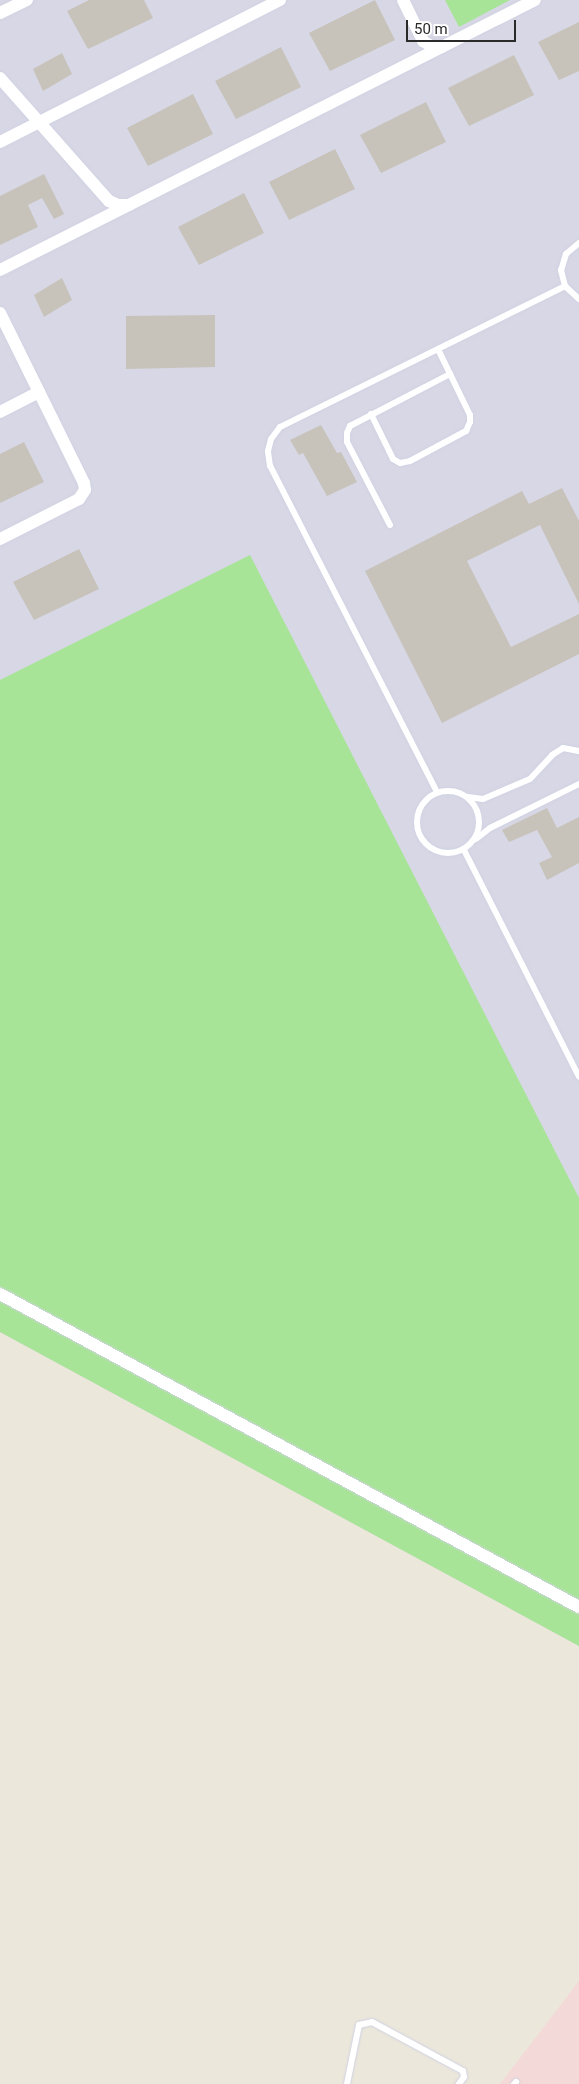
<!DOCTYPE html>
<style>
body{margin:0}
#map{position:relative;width:579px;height:2084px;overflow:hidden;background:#ece7db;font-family:Roboto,sans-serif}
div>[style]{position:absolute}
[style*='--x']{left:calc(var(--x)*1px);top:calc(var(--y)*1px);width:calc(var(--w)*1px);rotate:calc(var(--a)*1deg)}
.medical>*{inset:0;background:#f3dad8}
.airport>*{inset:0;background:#d7d7e5}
.green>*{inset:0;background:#a8e497}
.building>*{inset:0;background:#c7c3bb}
.roads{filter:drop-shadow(0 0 1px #d0d2e3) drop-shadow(0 0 1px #d0d2e3)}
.lane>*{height:6px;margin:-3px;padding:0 3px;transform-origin:3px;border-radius:3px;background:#fff}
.lane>.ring{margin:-3px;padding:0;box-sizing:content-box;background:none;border:6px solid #fff;border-radius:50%}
.street>*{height:12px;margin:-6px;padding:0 6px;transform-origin:6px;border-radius:6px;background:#fff}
span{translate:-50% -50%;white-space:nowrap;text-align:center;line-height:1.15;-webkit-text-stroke:5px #fff;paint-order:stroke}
.scale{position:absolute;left:406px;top:20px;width:110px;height:22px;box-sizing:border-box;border:2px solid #2a2a2a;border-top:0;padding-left:6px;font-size:15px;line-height:18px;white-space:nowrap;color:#2a2a2a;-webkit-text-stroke:4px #fff;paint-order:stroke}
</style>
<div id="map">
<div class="medical">
<i style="clip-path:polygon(579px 1981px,579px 2084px,500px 2084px)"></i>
</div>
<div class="airport">
<i style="clip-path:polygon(0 0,579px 0,579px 1646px,0 1332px)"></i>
</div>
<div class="green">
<i style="clip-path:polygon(445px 0,510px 0,459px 27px)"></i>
<i style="clip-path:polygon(250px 555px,579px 1198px,579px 1646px,0 1332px,0 680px)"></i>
</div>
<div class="building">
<i style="clip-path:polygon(89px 0,144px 0,153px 18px,88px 49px,67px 11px)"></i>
<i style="clip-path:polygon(375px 0,395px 40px,330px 71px,309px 33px)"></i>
<i style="clip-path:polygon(579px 22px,579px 71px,559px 80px,538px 42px)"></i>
<i style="clip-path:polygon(281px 47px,301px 87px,236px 119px,215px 81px)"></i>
<i style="clip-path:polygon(62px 53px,72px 74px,43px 91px,33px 69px)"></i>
<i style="clip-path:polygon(514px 55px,534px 95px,469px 126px,448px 88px)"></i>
<i style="clip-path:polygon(193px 94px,213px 134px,148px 166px,127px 128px)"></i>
<i style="clip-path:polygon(426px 102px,446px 142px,381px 173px,360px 135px)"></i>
<i style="clip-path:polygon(335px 149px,355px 189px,289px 220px,269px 182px)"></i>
<i style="clip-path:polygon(44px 174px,64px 214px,54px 219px,42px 198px,28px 205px,38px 227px,0 245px,0 196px)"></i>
<i style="clip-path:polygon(244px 193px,264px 233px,199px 265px,178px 227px)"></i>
<i style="clip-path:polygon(62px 278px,72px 300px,44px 317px,34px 295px)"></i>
<i style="clip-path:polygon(215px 315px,215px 367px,126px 369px,126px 316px)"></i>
<i style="clip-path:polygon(321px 425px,337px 453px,341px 452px,357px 482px,327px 496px,303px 453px,299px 455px,290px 440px)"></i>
<i style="clip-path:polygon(24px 442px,44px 482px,0 503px,0 454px)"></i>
<i style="clip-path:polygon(562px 488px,579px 521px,579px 604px,540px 525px,467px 561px,511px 647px,579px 614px,579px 654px,442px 723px,365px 571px,522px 491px,529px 504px)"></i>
<i style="clip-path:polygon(79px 549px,99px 589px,34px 620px,13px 582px)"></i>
<i style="clip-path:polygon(547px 808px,557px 828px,579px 817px,579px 863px,547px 880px,539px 863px,552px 857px,537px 830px,509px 842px,502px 830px)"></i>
</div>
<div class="roads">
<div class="lane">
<i style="--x:579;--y:243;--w:17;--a:140"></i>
<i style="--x:566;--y:254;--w:17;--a:107"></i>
<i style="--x:561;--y:270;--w:16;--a:76"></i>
<i style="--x:565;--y:286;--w:19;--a:43"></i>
<i style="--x:371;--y:414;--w:50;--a:63.9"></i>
<i style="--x:393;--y:459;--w:8;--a:30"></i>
<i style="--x:400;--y:463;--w:10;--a:-11"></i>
<i style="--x:410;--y:461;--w:64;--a:-28.2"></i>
<i style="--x:466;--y:431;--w:10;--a:-66"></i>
<i style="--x:470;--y:422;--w:7;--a:-90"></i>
<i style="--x:470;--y:415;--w:73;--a:-115.9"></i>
<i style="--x:390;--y:525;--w:93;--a:-117.4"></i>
<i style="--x:347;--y:442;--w:9;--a:-90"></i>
<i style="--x:347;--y:433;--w:8;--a:-67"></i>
<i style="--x:350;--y:426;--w:113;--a:-27.5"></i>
<i class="ring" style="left:417px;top:791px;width:56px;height:56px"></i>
<i style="--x:437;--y:792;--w:366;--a:-117.1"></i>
<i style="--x:270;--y:466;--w:15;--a:-98"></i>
<i style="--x:268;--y:451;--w:12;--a:-76"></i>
<i style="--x:271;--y:439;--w:15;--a:-53"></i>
<i style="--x:280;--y:427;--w:318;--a:-26.3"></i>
<i style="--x:468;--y:797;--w:15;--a:8"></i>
<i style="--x:483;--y:799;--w:51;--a:-23.1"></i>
<i style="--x:530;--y:779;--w:33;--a:-47"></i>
<i style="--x:552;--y:755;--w:13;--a:-32"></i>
<i style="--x:563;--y:748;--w:16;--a:11"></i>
<i style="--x:476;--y:839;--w:18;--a:-38"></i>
<i style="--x:490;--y:828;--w:99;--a:-26.3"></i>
<i style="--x:464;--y:850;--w:254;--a:63.1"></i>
<i style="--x:347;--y:2084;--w:60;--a:-78.5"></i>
<i style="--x:359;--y:2025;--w:13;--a:-13"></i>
<i style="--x:372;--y:2022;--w:103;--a:28.3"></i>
<i style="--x:463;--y:2071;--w:6;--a:81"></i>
<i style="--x:464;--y:2077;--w:9;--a:126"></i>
<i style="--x:514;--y:2084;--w:3;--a:-45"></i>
</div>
<div class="street">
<i style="--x:403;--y:0;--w:46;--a:64"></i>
<i style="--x:423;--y:41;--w:9;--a:32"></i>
<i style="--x:431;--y:46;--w:11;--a:5"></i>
<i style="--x:0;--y:13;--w:30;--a:-26"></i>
<i style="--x:0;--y:78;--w:164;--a:48.5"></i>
<i style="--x:109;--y:201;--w:10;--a:24"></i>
<i style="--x:118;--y:205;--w:11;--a:0"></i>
<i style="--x:0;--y:142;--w:314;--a:-26.9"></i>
<i style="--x:0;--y:270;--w:599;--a:-26.78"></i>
<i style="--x:0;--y:313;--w:190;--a:63.7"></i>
<i style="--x:84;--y:483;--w:7;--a:82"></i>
<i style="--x:85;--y:490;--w:11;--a:124"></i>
<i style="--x:79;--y:499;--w:89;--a:153.1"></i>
<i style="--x:0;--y:412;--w:44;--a:-27.1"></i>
<i style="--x:0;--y:1294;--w:658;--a:28.4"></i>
</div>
</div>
<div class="scale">50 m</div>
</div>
